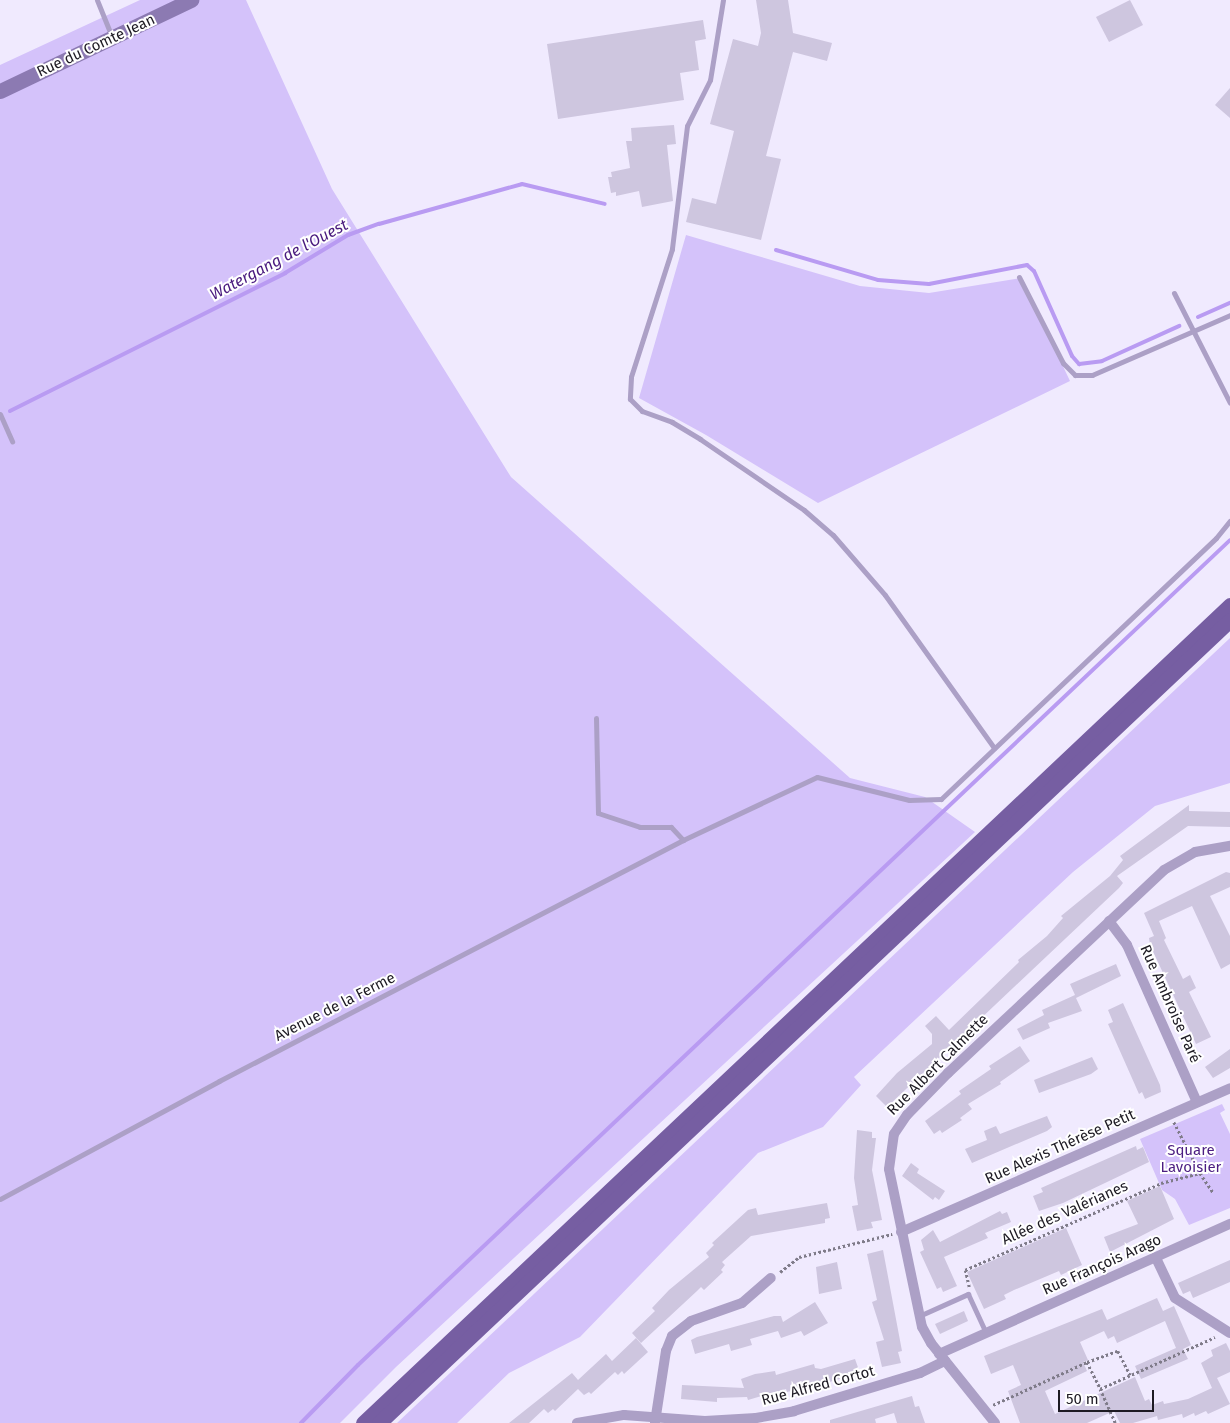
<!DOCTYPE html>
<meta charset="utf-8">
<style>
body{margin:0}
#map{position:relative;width:1230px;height:1423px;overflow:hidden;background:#f0eafe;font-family:"Fira Sans",sans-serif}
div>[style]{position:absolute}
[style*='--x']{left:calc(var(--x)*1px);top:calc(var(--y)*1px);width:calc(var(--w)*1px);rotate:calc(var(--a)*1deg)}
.green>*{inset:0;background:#d4c2fa}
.stream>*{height:4px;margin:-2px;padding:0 2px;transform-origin:2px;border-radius:2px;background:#b99bf2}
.building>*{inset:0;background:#cec6df}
.path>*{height:2.5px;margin-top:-1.25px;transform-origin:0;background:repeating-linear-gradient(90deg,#7f7b89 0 2.5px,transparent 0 5px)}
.service>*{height:5px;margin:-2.5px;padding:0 2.5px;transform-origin:2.5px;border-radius:2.5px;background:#aca0c6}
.minor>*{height:10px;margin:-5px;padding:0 5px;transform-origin:5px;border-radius:5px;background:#aca0c6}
.secondary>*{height:15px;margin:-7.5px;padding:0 7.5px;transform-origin:7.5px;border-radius:7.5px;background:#8c7ab2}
.primary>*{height:15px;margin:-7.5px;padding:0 7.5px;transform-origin:7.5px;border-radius:7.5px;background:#765ea2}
span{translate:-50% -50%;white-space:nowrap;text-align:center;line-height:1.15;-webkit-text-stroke:4px #fff;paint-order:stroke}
.street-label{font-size:15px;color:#1d1a23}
.park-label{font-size:15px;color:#4b1d81}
.water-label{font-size:16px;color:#491a7e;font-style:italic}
.scale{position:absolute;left:1058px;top:1390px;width:96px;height:22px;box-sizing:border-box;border:2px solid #1d1a23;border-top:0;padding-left:6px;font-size:15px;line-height:18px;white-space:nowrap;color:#1d1a23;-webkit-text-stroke:4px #fff;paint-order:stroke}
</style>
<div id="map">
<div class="green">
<i style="clip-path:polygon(140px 0,246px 0,332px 189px,511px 477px,850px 778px,925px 797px,975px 832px,396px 1367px,340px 1423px,0 1423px,0 65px)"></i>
<i style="clip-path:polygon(686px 235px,860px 286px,929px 293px,1021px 278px,1070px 381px,818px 503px,706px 435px,639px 398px)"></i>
<i style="clip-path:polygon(1230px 638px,1230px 783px,1155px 806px,1073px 872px,854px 1077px,861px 1085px,823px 1127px,758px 1153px,580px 1337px,509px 1373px,457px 1423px,397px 1423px)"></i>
<i style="clip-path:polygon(1222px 1104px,1225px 1110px,1220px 1113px,1230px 1134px,1230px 1208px,1189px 1225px,1175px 1199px,1162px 1190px,1140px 1139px)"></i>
</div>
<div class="stream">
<i style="--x:776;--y:250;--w:106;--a:16.4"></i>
<i style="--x:878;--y:280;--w:51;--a:4.5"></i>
<i style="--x:929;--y:284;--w:100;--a:-11"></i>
<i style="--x:1027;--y:265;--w:9;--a:41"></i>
<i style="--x:1034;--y:271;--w:93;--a:65.9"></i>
<i style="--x:1072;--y:356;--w:11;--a:49"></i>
<i style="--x:1079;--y:364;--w:23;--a:-7"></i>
<i style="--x:1102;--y:361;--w:85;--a:-24.4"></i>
<i style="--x:1198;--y:317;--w:35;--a:-24"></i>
<i style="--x:10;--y:411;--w:308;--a:-26.6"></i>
<i style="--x:285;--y:273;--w:74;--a:-31.1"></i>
<i style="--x:348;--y:235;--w:33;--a:-20"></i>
<i style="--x:379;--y:224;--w:148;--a:-15.6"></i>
<i style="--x:522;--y:184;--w:85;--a:13.5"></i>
<i style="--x:301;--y:1423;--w:81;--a:-45.5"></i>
<i style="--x:358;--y:1365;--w:1200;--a:-43.41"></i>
</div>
<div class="building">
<i style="clip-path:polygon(756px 0,788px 0,793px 33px,832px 43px,827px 61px,793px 52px,766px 156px,781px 159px,761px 240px,686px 222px,692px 198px,716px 204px,734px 131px,710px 124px,733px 39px,758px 46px,761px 33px)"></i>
<i style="clip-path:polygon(1130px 0,1143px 25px,1109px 42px,1096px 17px)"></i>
<i style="clip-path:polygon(703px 20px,706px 39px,695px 41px,699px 70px,680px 73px,684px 100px,558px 119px,547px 44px)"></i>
<i style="clip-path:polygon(1230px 88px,1230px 118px,1215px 105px)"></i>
<i style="clip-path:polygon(674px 125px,676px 144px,667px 145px,673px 201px,642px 207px,639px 191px,616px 196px,616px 192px,611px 193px,608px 177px,612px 177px,611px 172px,630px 168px,626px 141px,632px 141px,631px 128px)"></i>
<i style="clip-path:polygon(1189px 805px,1189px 811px,1230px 812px,1230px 827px,1188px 826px,1117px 876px,1123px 883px,1119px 888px,887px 1107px,876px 1096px,897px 1073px,932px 1044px,932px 1034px,925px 1026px,936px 1016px,949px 1030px,1019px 962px,1018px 960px,1047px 936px,1063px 918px,1061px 916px,1110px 876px,1123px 860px,1120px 856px)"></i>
<i style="clip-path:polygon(1226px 872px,1230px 873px,1230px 887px,1210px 896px,1230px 936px,1230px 964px,1221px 969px,1192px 906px,1159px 921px,1166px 938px,1164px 940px,1183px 979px,1190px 975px,1196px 988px,1189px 992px,1211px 1037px,1196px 1044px,1150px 945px,1149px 938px,1154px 936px,1144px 913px)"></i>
<i style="clip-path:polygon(1116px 964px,1121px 976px,1076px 998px,1082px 1011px,1048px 1023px,1050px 1028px,1023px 1040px,1017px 1029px,1044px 1015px,1042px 1010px,1075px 995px,1070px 984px)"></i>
<i style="clip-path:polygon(1123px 1003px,1160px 1085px,1161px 1092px,1145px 1099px,1142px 1092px,1139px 1094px,1108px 1024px,1113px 1022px,1108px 1010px)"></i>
<i style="clip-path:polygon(1020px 1046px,1030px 1061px,1000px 1082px,1001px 1084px,968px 1104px,972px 1109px,960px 1118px,962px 1120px,942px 1133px,940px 1130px,934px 1134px,925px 1121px,961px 1094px,959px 1091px,991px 1069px,989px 1066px)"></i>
<i style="clip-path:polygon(1230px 1049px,1230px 1068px,1213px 1078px,1205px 1067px)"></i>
<i style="clip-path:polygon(1092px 1057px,1098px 1069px,1091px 1074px,1039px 1093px,1034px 1080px)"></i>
<i style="clip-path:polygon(1047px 1116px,1052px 1127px,1047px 1131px,972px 1163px,965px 1149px,987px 1140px,984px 1131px,996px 1126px,1000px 1134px)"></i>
<i style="clip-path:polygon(857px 1130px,872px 1132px,872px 1138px,876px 1138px,872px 1170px,882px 1220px,871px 1222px,873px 1228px,857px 1231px,852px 1206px,858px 1205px,854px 1178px)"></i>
<i style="clip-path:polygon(1136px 1146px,1137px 1150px,1143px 1147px,1149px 1162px,1063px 1203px,1039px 1211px,1033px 1196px,1043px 1192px,1041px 1188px)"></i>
<i style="clip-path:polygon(911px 1163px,919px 1169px,917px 1173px,945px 1191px,939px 1200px,935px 1197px,933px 1200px,902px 1176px)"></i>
<i style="clip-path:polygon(1160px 1186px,1174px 1219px,1110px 1252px,1104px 1237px,1138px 1224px,1127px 1201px)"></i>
<i style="clip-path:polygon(827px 1203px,830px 1218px,825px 1219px,825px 1223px,751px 1236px,722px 1262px,725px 1265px,721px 1270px,723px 1272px,704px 1290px,701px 1287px,697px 1291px,641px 1343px,632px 1333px,655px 1311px,652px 1308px,669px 1290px,709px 1257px,706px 1253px,714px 1245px,712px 1243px,748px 1210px,756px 1208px,758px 1215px)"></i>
<i style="clip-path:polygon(1000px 1211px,1002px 1214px,1007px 1212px,1011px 1222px,985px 1233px,988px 1238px,944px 1257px,957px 1286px,943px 1292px,941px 1287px,937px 1289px,920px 1252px,924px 1250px,921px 1240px,933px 1230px,940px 1242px)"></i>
<i style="clip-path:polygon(1066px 1228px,1082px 1265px,1061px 1275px,1059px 1271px,1014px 1290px,1004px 1295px,1006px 1299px,984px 1309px,967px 1272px)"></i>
<i style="clip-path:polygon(883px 1250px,902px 1351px,898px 1352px,901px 1363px,882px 1367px,876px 1342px,884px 1340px,872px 1302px,877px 1300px,867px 1254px)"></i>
<i style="clip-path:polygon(1230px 1260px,1230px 1282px,1193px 1298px,1190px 1291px,1183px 1294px,1178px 1283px)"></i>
<i style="clip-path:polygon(837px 1262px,842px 1289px,819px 1294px,816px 1267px)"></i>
<i style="clip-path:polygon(1157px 1298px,1163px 1311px,1174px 1306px,1191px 1345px,1183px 1349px,1188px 1359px,1141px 1379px,1135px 1366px,1176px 1348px,1165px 1321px,1117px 1343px,1114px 1336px,1108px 1339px,1104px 1331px,1080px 1342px,1088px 1360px,1083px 1362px,1087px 1371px,1045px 1391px,1055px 1414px,1135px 1377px,1145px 1401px,1149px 1399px,1152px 1405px,1163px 1401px,1164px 1404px,1188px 1399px,1212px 1388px,1201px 1363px,1213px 1356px,1211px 1350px,1226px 1343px,1230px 1351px,1230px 1372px,1217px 1378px,1230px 1404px,1208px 1414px,1206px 1411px,1195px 1416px,1194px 1413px,1183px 1418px,1182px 1414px,1158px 1420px,1157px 1416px,1133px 1423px,1120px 1423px,1114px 1411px,1087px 1423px,1020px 1423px,1008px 1391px,1021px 1385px,1013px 1365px,991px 1374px,984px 1356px,1102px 1309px,1107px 1320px)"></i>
<i style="clip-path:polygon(815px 1302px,828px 1323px,804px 1336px,801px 1331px,781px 1338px,778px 1331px,750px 1339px,752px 1345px,731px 1351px,729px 1344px,695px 1354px,691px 1340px,697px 1337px,774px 1316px,781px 1316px,783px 1322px)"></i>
<i style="clip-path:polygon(964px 1311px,968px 1321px,940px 1334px,935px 1324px)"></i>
<i style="clip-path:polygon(636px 1338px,648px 1352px,624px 1374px,622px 1371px,618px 1375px,615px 1372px,591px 1394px,589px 1392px,584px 1395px,578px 1389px,555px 1411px,553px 1409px,548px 1413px,544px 1409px,529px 1423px,509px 1423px,572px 1373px,578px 1380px,606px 1354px,612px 1361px)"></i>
<i style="clip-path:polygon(855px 1359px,860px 1373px,826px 1383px,787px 1392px,786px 1389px,748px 1400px,747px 1397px,717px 1398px,717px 1402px,681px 1399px,682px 1385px,744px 1388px,741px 1379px,755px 1374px,775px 1371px,776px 1375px,814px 1364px,815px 1368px,821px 1369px)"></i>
<i style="clip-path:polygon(912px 1396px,915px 1407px,919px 1406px,925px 1423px,897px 1423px,894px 1413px,875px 1419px,876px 1423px,830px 1423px,830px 1420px)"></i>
</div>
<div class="path">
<i style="--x:1174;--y:1122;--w:57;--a:63"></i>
<i style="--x:1200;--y:1173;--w:23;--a:56"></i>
<i style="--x:780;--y:1272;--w:24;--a:-38"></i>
<i style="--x:799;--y:1257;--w:96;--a:-13.9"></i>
<i style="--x:969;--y:1287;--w:17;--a:-103"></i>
<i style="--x:965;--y:1270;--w:214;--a:-23.9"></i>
<i style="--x:1161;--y:1183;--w:40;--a:-14.4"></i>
<i style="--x:1087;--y:1362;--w:33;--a:-20"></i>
<i style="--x:1118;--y:1351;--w:27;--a:63"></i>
<i style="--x:993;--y:1405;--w:103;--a:-24.6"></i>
<i style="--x:1087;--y:1362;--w:29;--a:63"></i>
<i style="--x:1115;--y:1423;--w:37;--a:-114"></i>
<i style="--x:1100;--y:1389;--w:126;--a:-24.3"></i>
</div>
<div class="service">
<i style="--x:97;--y:0;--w:38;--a:68"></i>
<i style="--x:723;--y:0;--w:81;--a:99.2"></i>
<i style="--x:710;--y:80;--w:51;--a:116.6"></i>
<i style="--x:687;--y:126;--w:124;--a:97"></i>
<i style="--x:672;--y:249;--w:134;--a:107.8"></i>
<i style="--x:631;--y:377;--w:22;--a:93"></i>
<i style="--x:630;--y:399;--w:17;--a:45"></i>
<i style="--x:642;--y:411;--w:32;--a:20"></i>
<i style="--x:672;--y:422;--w:33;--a:31"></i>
<i style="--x:700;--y:439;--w:126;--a:34.3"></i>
<i style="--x:804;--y:510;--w:38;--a:41"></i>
<i style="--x:833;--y:535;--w:79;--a:49.1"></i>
<i style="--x:885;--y:595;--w:188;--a:54.5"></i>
<i style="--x:1019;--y:277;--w:97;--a:62.9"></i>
<i style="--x:1063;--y:363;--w:17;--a:45"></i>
<i style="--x:1075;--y:375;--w:17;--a:0"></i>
<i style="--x:1092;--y:375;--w:150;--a:-23.5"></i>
<i style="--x:1174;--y:293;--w:123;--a:63"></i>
<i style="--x:0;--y:414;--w:30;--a:66"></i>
<i style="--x:596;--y:718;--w:95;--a:88.8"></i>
<i style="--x:598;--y:813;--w:44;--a:18.4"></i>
<i style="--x:640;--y:827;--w:31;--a:0"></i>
<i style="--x:671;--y:827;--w:18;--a:47"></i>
<i style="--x:0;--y:1199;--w:249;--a:-28.3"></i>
<i style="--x:219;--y:1081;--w:523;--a:-27.45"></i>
<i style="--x:683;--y:840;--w:148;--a:-25.2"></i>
<i style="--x:817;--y:777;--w:95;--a:14"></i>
<i style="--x:909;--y:800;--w:32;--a:-2"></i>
<i style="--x:941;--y:799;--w:379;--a:-43.5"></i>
<i style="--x:1216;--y:538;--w:22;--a:-51"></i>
<i style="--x:919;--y:1316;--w:54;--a:-24.2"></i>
<i style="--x:968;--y:1294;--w:43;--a:65.2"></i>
</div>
<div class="minor">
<i style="--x:1109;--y:921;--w:30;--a:53"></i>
<i style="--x:1127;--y:945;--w:172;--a:66"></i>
<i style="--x:901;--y:1232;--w:359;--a:-23.6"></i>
<i style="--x:1156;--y:1258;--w:44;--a:64.6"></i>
<i style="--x:1175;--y:1298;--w:65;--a:32.5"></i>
<i style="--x:939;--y:1354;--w:319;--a:-24.1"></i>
<i style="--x:655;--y:1422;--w:72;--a:-81.2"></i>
<i style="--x:666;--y:1351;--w:16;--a:-68"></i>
<i style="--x:672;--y:1336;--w:24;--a:-38"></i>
<i style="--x:691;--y:1321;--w:54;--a:-19.4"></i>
<i style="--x:742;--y:1303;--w:38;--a:-41"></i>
<i style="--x:577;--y:1423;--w:48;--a:-9.7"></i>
<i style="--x:624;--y:1415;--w:81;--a:4.2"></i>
<i style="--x:705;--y:1421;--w:51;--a:-3.4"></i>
<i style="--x:756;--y:1418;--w:39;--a:-10"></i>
<i style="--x:794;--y:1411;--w:132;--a:-16.8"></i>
<i style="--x:920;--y:1373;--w:28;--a:-26"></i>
<i style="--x:995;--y:1423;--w:102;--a:-128.7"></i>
<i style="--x:931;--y:1343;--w:18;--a:-119"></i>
<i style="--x:922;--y:1327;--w:161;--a:-101.8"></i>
<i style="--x:889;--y:1169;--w:35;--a:-82"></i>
<i style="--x:894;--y:1134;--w:23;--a:-56"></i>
<i style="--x:907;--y:1115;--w:59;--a:-45.7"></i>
<i style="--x:948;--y:1073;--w:296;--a:-43.2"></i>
<i style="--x:1164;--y:870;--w:36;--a:-30"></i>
<i style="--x:1195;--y:852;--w:36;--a:-10"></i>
</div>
<div class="secondary">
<i style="--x:0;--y:91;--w:212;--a:-25.5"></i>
</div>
<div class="primary">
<i style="--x:363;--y:1423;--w:1192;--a:-43.33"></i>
<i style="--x:379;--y:1423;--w:1170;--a:-43.34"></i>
</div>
<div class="street-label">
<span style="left:96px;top:46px;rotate:-25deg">Rue du Comte Jean</span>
<span style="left:1170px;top:1004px;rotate:66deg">Rue Ambroise Paré</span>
<span style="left:335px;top:1007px;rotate:-27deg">Avenue de la Ferme</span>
<span style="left:938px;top:1065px;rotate:-45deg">Rue Albert Calmette</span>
<span style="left:1060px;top:1147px;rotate:-24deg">Rue Alexis Thérèse Petit</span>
<span style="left:1065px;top:1213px;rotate:-24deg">Allée des Valérianes</span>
<span style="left:1102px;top:1265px;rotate:-24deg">Rue François Arago</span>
<span style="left:818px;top:1386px;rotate:-15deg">Rue Alfred Cortot</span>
</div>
<div class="park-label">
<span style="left:1191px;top:1159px">Square<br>Lavoisier</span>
</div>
<div class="water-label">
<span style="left:279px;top:260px;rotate:-28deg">Watergang de l'Ouest</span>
</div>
<div class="scale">50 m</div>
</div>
